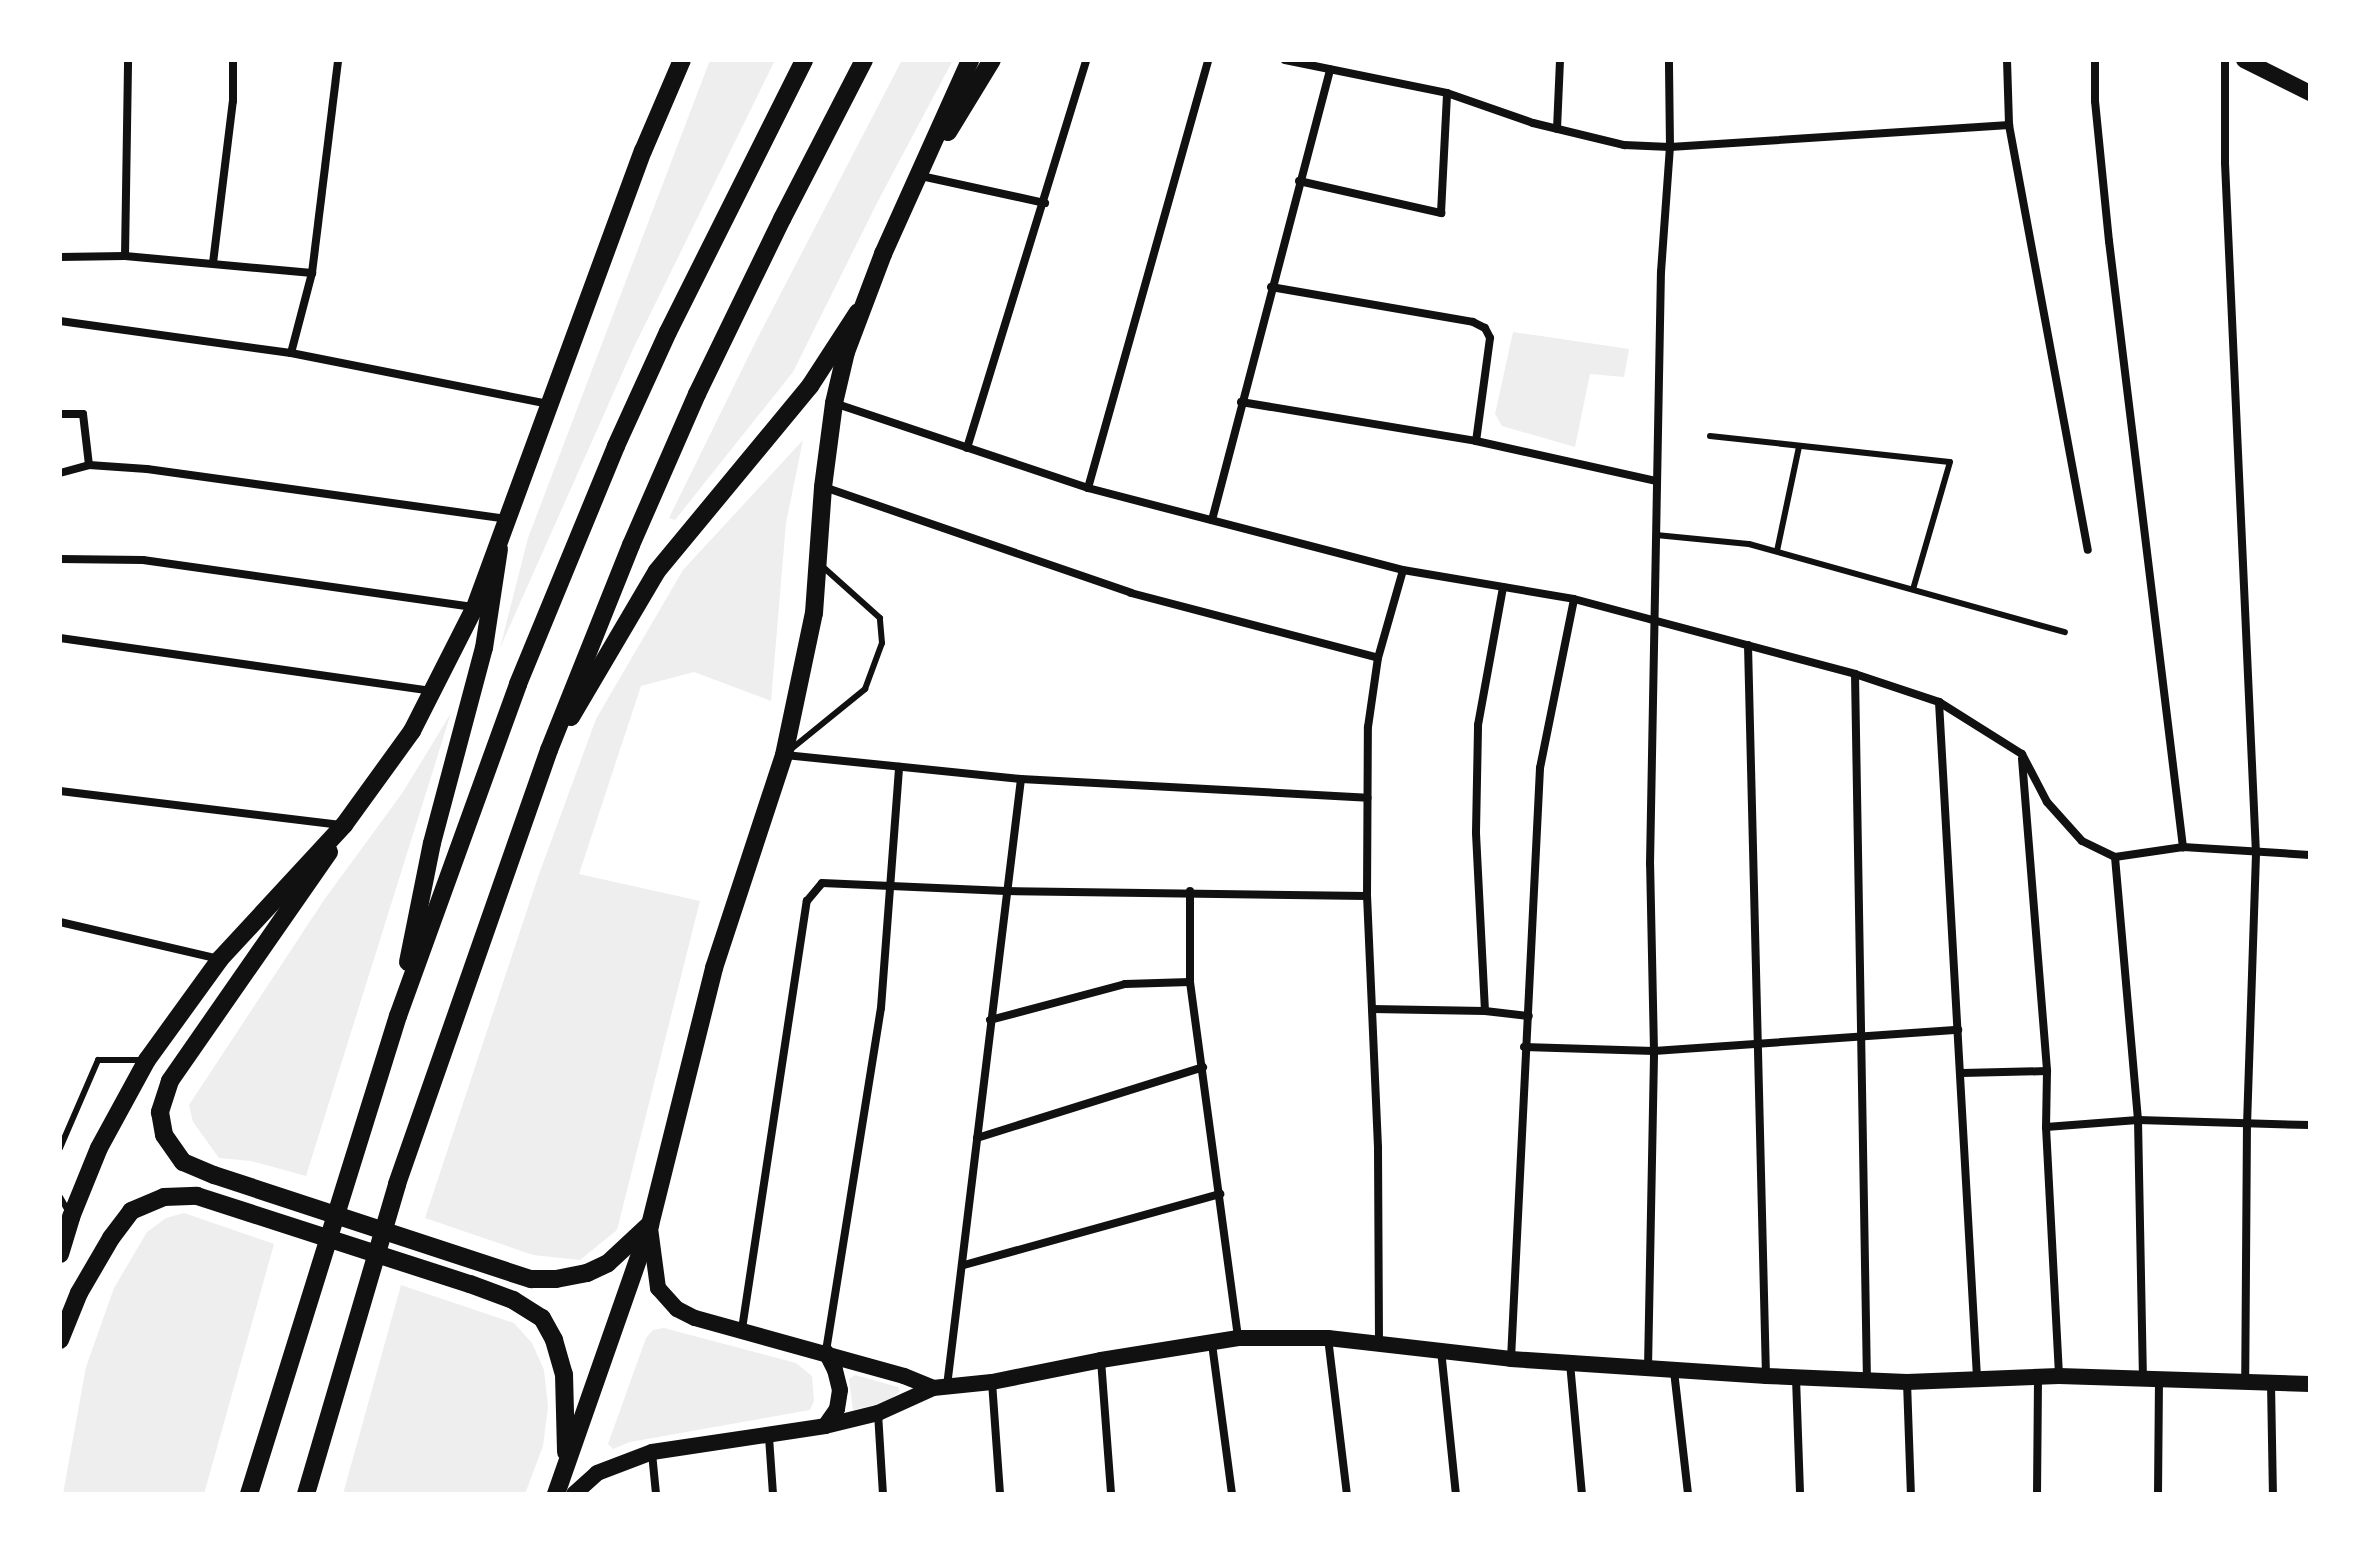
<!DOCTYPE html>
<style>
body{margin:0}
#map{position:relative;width:2370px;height:1554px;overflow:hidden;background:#fff;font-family:Lora,serif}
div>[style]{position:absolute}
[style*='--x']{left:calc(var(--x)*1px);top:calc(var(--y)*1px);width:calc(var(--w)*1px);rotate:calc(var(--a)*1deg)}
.green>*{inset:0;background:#eee}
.service>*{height:6px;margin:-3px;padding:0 3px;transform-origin:3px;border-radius:3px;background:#111}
.minor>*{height:8px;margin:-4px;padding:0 4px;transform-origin:4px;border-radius:4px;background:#111}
.secondary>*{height:16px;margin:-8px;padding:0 8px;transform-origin:8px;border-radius:8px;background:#111}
.primary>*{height:18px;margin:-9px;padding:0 9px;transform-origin:9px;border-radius:9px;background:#111}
.trunk>*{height:18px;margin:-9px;padding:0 9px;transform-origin:9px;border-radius:9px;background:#111}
span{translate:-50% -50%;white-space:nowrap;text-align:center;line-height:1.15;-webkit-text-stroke:6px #fff;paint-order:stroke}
.frame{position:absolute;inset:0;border:62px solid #fff;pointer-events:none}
</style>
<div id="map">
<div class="green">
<i style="clip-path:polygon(710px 60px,775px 60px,633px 349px,500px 648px,528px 538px)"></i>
<i style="clip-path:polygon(902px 60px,953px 60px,878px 201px,793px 372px,675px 520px,669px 518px,757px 339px)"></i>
<i style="clip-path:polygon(1513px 332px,1629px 349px,1624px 377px,1590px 374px,1575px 447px,1502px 426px,1495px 414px)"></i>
<i style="clip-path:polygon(803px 440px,786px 523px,771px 701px,694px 672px,641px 686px,579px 874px,700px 901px,617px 1230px,580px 1260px,533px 1255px,425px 1218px,538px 877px,596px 719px,683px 570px)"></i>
<i style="clip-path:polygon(451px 713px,306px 1176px,251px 1161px,219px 1158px,193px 1122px,189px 1105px,324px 900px,403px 792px)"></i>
<i style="clip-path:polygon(184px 1213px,274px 1244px,204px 1494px,63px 1494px,86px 1367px,114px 1288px,147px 1232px,166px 1218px)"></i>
<i style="clip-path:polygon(401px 1285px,514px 1323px,532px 1343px,544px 1370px,548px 1407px,543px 1446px,525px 1494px,343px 1494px)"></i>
<i style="clip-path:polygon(664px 1328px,796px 1363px,812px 1376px,814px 1401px,810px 1410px,630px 1442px,613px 1449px,608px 1444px,646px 1338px,653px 1330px)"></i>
<i style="clip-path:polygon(855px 1375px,898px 1387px,900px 1392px,886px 1402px,853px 1410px,849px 1379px)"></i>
</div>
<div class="service">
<i style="--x:1710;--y:436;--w:241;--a:6.2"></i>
<i style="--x:1950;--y:462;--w:132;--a:106.2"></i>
<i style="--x:1656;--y:535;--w:93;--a:5.5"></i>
<i style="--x:1749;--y:544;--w:328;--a:15.6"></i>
<i style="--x:1777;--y:551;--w:106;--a:-78.1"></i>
<i style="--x:790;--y:750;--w:97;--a:-39.1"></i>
<i style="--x:865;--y:689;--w:49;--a:-69.7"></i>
<i style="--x:882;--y:643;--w:25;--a:-95"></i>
<i style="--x:880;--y:618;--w:78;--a:-138.1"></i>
<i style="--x:60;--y:1148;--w:96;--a:-66.6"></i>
<i style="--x:98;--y:1060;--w:46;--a:0"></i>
<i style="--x:60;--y:1197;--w:16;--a:60"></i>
</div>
<div class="minor">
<i style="--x:1285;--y:60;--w:165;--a:11.5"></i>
<i style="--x:1447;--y:93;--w:91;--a:19.2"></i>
<i style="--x:1533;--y:123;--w:94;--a:13.6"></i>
<i style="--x:1624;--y:145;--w:46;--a:2.5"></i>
<i style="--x:1670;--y:147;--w:340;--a:-3.7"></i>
<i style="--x:2007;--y:60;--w:65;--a:88.2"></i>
<i style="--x:2009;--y:125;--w:432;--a:79.5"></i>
<i style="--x:2095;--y:60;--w:41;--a:90"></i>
<i style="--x:2095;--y:101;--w:141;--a:84.3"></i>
<i style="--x:2109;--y:241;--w:611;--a:83.04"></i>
<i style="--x:2225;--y:60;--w:103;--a:90"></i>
<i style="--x:2225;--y:163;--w:692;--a:87.43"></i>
<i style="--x:2256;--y:854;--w:268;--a:91.9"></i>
<i style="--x:2247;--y:1122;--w:260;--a:90.4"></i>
<i style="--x:1557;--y:129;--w:69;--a:-87.5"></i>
<i style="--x:921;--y:176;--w:127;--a:12.3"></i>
<i style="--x:1299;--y:181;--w:146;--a:12.7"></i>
<i style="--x:1441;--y:213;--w:120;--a:-87.1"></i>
<i style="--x:125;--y:256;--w:196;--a:-89.1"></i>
<i style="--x:60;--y:257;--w:65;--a:-0.9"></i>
<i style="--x:125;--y:256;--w:188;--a:5.2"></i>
<i style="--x:213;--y:263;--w:163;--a:-83"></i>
<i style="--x:233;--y:101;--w:41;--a:-90"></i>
<i style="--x:1271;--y:287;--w:205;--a:9.8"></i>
<i style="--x:1473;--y:322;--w:13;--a:27"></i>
<i style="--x:1485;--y:328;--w:11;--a:63"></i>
<i style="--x:1490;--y:338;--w:104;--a:97.7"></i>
<i style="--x:60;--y:321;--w:233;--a:7.9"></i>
<i style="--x:291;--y:353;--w:262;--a:11.2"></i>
<i style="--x:291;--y:353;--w:83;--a:-75.3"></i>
<i style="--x:312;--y:273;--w:215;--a:-83"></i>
<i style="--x:1241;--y:402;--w:238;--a:9.4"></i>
<i style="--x:1476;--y:441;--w:184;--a:12.5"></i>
<i style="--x:834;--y:403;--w:268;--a:18.5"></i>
<i style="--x:1088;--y:488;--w:325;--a:14.6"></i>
<i style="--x:1403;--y:570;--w:173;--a:9.6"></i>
<i style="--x:1574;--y:599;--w:291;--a:14.9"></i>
<i style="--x:1855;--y:674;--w:89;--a:18.4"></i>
<i style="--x:1939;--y:702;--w:98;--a:32.1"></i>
<i style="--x:2022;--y:754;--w:54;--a:62.5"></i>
<i style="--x:2047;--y:802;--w:52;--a:48.1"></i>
<i style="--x:2082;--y:841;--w:37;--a:26"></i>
<i style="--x:2115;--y:857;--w:264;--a:85"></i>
<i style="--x:2138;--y:1120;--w:259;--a:88.9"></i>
<i style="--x:60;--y:414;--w:23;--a:0"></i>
<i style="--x:83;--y:414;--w:51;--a:83.3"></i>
<i style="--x:967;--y:448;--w:406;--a:-72.9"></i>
<i style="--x:60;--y:473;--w:30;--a:-15"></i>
<i style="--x:89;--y:465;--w:58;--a:3.9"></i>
<i style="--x:147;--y:469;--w:363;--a:7.9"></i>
<i style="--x:824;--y:487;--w:325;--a:19"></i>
<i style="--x:1131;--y:593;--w:255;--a:14.7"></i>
<i style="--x:1088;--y:488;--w:445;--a:-74.3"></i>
<i style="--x:1212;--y:520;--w:466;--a:-75.3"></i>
<i style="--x:60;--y:559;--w:83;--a:0.7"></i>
<i style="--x:143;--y:560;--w:335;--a:8.1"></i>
<i style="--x:60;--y:638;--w:375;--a:8.1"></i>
<i style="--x:1748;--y:645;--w:731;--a:88.59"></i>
<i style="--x:1855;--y:674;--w:706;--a:89.03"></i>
<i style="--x:1939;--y:702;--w:676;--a:86.78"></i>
<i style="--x:785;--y:755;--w:237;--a:5.8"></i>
<i style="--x:1021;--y:779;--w:347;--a:3.1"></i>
<i style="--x:2022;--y:759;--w:313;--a:85.4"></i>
<i style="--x:2047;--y:1071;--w:56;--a:91"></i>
<i style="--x:2046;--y:1127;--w:249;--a:87"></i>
<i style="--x:60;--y:791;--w:283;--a:6.9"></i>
<i style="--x:2115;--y:857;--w:69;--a:-8.4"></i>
<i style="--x:2183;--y:847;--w:127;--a:3.6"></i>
<i style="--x:1190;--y:891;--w:91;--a:90"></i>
<i style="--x:1190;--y:982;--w:359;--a:82.3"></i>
<i style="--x:60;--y:922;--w:163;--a:13.1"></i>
<i style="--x:1372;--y:1009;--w:113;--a:1"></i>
<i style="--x:1485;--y:1011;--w:44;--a:6.5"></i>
<i style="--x:1485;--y:1011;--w:179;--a:-92.9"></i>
<i style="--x:1476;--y:832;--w:107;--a:-88.9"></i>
<i style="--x:1478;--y:725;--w:140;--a:-79.7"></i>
<i style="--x:990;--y:1020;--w:140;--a:-14.9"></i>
<i style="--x:1125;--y:984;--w:65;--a:-1.8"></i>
<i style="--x:1524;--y:1047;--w:130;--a:1.8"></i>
<i style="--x:1654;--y:1051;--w:305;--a:-4"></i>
<i style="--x:1962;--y:1073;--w:85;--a:-1.3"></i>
<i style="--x:2046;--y:1127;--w:92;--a:-4.4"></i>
<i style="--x:2138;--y:1120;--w:172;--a:1.7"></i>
<i style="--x:977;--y:1138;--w:237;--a:-17.4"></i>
<i style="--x:964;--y:1265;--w:266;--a:-15.5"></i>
<i style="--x:742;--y:1329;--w:433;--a:-81.4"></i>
<i style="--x:807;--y:901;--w:23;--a:-50"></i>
<i style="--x:822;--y:883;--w:184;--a:2.5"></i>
<i style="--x:1006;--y:891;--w:361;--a:0.8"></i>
<i style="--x:1328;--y:1338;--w:157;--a:83.1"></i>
<i style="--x:1379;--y:1341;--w:194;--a:-90.3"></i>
<i style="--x:1378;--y:1147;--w:251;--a:-92.5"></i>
<i style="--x:1367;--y:896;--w:169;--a:-89.7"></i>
<i style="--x:1368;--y:727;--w:70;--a:-81.8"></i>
<i style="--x:1378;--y:658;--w:91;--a:-74.1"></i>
<i style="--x:1212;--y:1344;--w:151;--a:82.4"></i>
<i style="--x:1441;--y:1350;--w:145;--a:84.1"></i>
<i style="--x:826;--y:1351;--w:347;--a:-80.9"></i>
<i style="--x:881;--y:1008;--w:242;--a:-85.7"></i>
<i style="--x:1511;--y:1359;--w:592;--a:-87.19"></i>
<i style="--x:1540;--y:768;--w:172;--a:-78.6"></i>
<i style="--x:1101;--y:1360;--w:134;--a:85.7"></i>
<i style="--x:1570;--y:1363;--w:132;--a:84.8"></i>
<i style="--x:1648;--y:1368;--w:317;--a:-88.9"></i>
<i style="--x:1654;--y:1051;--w:187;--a:-91.2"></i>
<i style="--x:1650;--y:864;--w:592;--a:-88.94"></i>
<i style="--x:1661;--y:272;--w:125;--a:-85.9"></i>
<i style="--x:1670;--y:147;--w:87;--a:-90.7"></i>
<i style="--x:1674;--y:1371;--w:124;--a:83.5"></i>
<i style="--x:1796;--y:1378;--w:116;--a:88"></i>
<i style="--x:992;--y:1382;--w:112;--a:85.9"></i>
<i style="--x:1907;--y:1382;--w:112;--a:88"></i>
<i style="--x:2271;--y:1383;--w:111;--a:89"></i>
<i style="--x:947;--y:1386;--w:611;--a:-83.05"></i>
<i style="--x:878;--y:1413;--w:81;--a:86.5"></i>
<i style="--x:769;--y:1437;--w:57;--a:86"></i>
<i style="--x:652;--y:1453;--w:41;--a:84.4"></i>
<i style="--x:2037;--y:1494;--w:116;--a:-89.5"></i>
<i style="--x:2158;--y:1494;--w:114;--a:-89.5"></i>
</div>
<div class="secondary">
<i style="--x:2244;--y:60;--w:74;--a:26.6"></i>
<i style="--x:650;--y:1228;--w:61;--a:82.4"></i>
<i style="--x:658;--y:1288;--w:28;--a:48"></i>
<i style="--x:677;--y:1309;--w:20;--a:27"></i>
<i style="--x:695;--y:1318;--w:217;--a:15.5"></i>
<i style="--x:904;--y:1376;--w:31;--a:22"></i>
<i style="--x:825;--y:1426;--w:21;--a:-55"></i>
<i style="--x:837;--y:1409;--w:19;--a:-81"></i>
<i style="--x:840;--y:1390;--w:21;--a:-104"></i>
<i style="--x:835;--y:1370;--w:20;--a:-117"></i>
<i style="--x:574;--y:1494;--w:31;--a:-42"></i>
<i style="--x:597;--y:1473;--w:59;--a:-20.9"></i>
<i style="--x:652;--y:1452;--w:175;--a:-8.5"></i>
<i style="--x:825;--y:1426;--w:55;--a:-13.8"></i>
<i style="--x:878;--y:1413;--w:60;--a:-24.4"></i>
<i style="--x:933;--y:1388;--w:59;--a:-5.8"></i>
<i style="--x:992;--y:1382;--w:111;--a:-11.4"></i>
<i style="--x:1101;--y:1360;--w:139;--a:-9.1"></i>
<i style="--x:1238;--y:1338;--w:90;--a:0"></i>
<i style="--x:1328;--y:1338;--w:184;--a:6.5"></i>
<i style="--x:1511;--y:1359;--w:256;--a:3.8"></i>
<i style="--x:1766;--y:1376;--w:141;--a:2.4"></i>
<i style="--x:1907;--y:1382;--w:152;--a:-2.3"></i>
<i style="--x:2059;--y:1376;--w:251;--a:1.8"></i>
</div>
<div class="primary">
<i style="--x:948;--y:132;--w:84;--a:-58.6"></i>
<i style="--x:329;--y:852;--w:279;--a:124.8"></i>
<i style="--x:170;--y:1081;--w:33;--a:108"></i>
<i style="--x:160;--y:1112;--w:23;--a:80"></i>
<i style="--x:164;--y:1135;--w:33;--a:55"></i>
<i style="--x:183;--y:1162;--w:34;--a:23"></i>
<i style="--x:214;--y:1175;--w:334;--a:18.2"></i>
<i style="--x:531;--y:1279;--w:25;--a:0"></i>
<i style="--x:556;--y:1279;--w:32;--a:-11"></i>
<i style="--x:587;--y:1273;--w:23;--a:-25"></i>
<i style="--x:608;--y:1263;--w:56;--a:-42.8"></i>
<i style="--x:60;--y:1254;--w:39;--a:-73"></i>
<i style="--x:71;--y:1217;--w:74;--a:-67.9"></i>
<i style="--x:99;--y:1148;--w:100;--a:-61.4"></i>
<i style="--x:147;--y:1060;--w:125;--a:-54.1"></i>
<i style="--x:220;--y:959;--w:183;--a:-47.2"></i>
<i style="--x:344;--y:825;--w:116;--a:-54.1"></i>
<i style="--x:412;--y:731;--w:139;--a:-63.1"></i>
<i style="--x:475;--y:607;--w:486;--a:-69.8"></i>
<i style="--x:643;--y:151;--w:99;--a:-66.8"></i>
<i style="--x:60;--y:1340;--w:51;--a:-68"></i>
<i style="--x:79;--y:1293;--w:64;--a:-59.8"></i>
<i style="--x:111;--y:1238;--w:34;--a:-53"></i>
<i style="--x:131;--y:1211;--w:36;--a:-23"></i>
<i style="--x:164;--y:1197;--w:33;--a:-2"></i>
<i style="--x:197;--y:1196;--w:287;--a:17.9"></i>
<i style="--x:470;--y:1284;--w:46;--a:20.4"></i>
<i style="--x:513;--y:1300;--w:34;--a:32"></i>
<i style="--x:542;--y:1318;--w:25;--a:61"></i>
<i style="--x:554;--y:1340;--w:35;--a:74"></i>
<i style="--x:564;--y:1374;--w:78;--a:88.5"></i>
<i style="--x:556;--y:1494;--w:285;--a:-70.7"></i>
<i style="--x:650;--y:1225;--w:265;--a:-76"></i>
<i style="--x:714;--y:968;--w:224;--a:-71.8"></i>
<i style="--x:784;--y:755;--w:145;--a:-78.1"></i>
<i style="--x:814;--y:613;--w:126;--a:-85.9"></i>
<i style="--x:823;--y:487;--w:85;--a:-82.5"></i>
<i style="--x:834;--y:403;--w:52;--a:-76.8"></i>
<i style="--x:846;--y:352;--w:105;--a:-69.3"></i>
<i style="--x:883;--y:254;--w:213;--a:-65.8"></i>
</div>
<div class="trunk">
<i style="--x:571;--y:717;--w:169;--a:-59.5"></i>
<i style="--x:657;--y:571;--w:240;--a:-50.4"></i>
<i style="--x:810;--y:386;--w:88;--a:-57"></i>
<i style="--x:408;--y:962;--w:121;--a:-78.6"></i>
<i style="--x:432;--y:843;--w:202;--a:-75.1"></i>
<i style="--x:484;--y:648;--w:100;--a:-81.4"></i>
<i style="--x:249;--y:1494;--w:501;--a:-72.69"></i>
<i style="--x:398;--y:1016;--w:353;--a:-70.1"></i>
<i style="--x:518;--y:684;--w:257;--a:-67.6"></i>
<i style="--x:616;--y:446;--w:125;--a:-65.5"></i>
<i style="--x:668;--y:332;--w:304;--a:-63.4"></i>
<i style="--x:306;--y:1494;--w:323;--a:-73.6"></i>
<i style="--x:397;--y:1184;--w:460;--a:-70.7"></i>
<i style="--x:549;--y:750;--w:221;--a:-68.2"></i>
<i style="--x:631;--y:545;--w:165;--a:-66.4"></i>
<i style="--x:697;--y:394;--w:195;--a:-64.1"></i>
<i style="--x:782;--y:219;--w:179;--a:-62.7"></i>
</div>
<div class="frame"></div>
</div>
